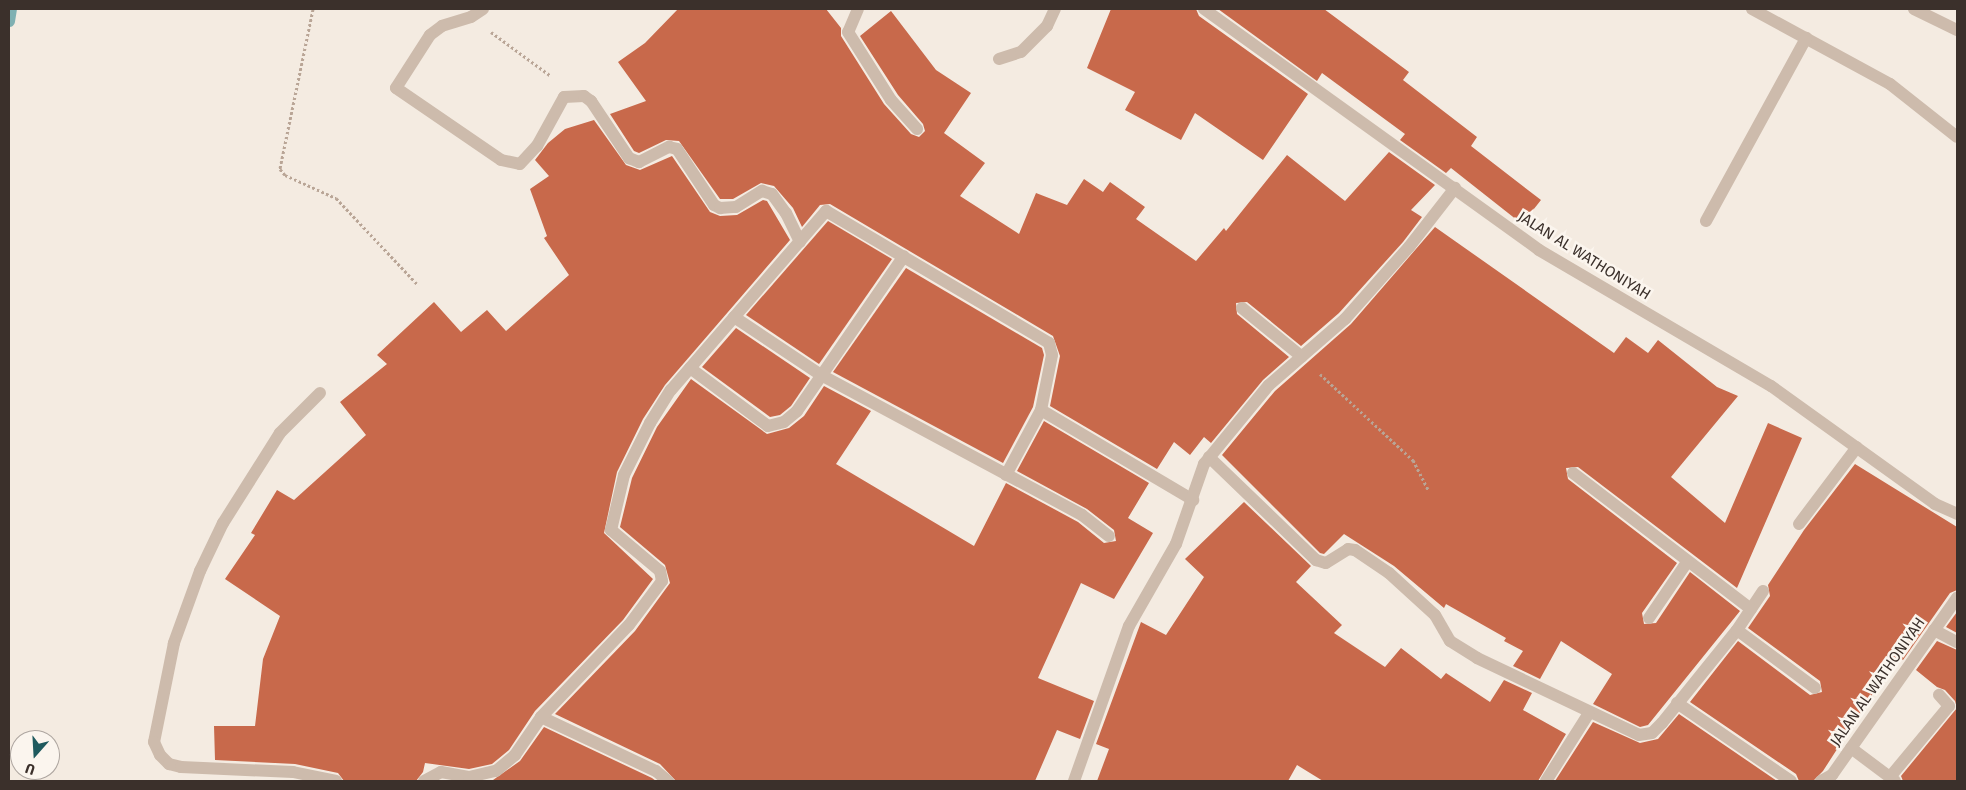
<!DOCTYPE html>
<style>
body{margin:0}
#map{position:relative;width:1966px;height:790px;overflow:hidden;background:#f4ebe1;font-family:"Fira Sans",sans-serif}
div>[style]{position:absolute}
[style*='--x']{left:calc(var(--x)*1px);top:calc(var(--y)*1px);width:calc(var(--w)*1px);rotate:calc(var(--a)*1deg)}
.stream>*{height:11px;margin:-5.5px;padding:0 5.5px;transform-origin:5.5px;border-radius:5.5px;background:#7fb0b2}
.building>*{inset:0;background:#c8694b}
.path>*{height:3px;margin-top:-1.5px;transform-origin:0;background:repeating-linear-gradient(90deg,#b9a596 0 2.5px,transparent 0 5px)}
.service>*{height:12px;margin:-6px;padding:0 6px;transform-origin:6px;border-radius:6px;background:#cdbbac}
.minor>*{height:12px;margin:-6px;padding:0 6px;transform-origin:6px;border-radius:6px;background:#cdbbac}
span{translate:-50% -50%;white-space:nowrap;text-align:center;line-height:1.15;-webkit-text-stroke:5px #fbf5ee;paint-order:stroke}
.street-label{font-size:15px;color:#3b302b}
.frame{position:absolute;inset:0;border:10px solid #3b302b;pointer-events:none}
.north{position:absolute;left:10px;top:730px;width:50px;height:50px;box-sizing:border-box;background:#fbf5ee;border:1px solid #aea6a0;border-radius:50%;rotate:199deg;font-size:14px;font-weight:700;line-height:20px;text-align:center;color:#3b302b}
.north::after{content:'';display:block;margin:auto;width:18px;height:22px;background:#1f5a5e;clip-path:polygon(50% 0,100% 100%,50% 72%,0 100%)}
</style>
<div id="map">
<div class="stream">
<i style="--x:9;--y:21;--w:12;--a:-81"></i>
</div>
<div class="building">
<i style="clip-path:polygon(678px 9px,826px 9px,841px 28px,841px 36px,884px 104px,911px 134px,919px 137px,925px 131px,923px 124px,898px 95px,860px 36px,891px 11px,936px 70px,971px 93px,944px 133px,985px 163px,960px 196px,1019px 234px,1036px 193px,1067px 205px,1084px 179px,1103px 192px,1110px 182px,1145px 207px,1136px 219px,1196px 261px,1224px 228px,1226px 231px,1287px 155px,1345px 201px,1389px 152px,1435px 185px,1411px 210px,1422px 217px,1403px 242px,1339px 313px,1301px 346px,1247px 302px,1236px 303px,1237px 314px,1289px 357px,1263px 380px,1211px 443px,1204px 437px,1190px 455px,1174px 442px,1157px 469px,1050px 406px,1060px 356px,1053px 336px,830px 204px,820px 205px,802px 227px,793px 208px,774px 186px,761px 183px,733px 199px,720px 199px,679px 141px,666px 140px,639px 153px,634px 151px,610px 114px,646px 101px,618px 62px,645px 43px)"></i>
<i style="clip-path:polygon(1111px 9px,1196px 9px,1199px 16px,1308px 94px,1263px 160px,1195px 113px,1181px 140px,1125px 110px,1135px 92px,1087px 68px)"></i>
<i style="clip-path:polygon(1218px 9px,1324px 9px,1409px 72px,1403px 80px,1477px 137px,1471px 146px,1541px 200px,1522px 224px,1451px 168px,1446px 173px,1400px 140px,1405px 134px,1322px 73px,1317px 81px)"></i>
<i style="clip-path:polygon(594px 120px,626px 165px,640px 170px,672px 156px,710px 212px,720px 216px,737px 215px,763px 200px,767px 201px,790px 240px,665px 385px,643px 419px,617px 472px,604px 533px,653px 579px,623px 620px,535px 711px,509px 750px,492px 764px,469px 769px,425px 763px,423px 772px,416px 781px,344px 781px,338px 773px,295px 764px,215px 760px,214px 726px,255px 726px,263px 659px,280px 616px,225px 579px,255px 535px,251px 533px,277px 490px,294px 500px,366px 435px,340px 402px,387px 364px,377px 355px,434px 302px,461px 332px,487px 310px,506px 331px,569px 275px,544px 238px,547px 236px,530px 189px,549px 176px,535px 160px,548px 143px,565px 129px)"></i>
<i style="clip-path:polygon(828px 221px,892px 259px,819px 364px,746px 315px)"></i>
<i style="clip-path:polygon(1435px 227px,1614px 353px,1626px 337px,1648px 353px,1658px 340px,1717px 387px,1738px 396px,1671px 477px,1725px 523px,1768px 423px,1802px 438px,1737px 588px,1578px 467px,1566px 468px,1568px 479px,1677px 563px,1642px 613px,1644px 624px,1656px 623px,1690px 572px,1740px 611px,1648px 725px,1640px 727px,1593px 704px,1612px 674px,1561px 641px,1540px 679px,1513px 666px,1523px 651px,1504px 641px,1506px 638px,1446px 604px,1444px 608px,1394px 566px,1344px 534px,1324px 554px,1320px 553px,1222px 455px,1275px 391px,1351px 324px)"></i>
<i style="clip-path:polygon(906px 268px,1042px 348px,1044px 355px,1033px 407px,1003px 463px,833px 372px)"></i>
<i style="clip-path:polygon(736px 328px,810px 378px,791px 406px,780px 415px,770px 417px,702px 367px)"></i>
<i style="clip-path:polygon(691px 379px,767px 434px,789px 428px,804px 416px,824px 386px,871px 411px,836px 464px,974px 546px,1006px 483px,1078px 522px,1104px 543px,1116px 541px,1114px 530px,1087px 509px,1017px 471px,1044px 421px,1149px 483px,1128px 518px,1153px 533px,1114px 599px,1081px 583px,1038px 678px,1094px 701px,1080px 739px,1057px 730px,1035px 781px,676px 781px,660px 764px,555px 714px,635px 631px,670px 583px,665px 565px,620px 527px,632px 478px,657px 427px)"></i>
<i style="clip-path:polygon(1855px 464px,1957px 527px,1957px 590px,1950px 593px,1903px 660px,1897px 656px,1823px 771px,1813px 781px,1799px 781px,1796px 774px,1690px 702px,1738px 641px,1810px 695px,1822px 692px,1820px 681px,1748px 628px,1770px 596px,1768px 585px,1804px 530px)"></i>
<i style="clip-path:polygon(1244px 502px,1311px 566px,1296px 582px,1342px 625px,1334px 633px,1385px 667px,1401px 648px,1441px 679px,1446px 673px,1490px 702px,1504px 680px,1532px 693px,1523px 710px,1566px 734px,1538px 781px,1323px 781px,1297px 765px,1288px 781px,1097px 781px,1109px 749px,1096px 744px,1141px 622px,1166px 635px,1204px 577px,1185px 559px)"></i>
<i style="clip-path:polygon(1957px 612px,1957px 633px,1946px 627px)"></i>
<i style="clip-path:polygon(1937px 641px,1957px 650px,1957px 781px,1903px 781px,1901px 776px,1957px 708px,1955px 701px,1945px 690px,1937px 687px,1916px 670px)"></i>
<i style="clip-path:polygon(1679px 714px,1777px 781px,1555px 781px,1593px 722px,1640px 743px,1658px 739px)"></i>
<i style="clip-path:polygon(544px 727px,652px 778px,656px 781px,493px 780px,520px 761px)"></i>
</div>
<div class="path">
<i style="--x:313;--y:9;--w:163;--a:101.7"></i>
<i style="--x:280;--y:169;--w:8;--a:50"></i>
<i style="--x:285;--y:175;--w:56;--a:24.3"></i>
<i style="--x:336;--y:198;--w:120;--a:46.7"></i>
<i style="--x:491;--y:32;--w:74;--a:36.3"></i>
<i style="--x:1320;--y:374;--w:127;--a:42.8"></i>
<i style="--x:1413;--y:460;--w:34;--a:63"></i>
</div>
<div class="service">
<i style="--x:1752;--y:9;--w:157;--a:28.5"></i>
<i style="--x:1890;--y:84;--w:85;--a:38.3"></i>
<i style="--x:1914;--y:9;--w:48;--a:26"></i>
<i style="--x:999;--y:59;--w:23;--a:-18"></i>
<i style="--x:1021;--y:52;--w:37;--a:-45"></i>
<i style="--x:1047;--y:26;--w:19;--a:-65"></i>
<i style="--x:1706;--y:221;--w:209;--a:-61.3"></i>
<i style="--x:1242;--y:308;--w:77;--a:39.2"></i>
</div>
<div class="minor">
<i style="--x:483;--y:9;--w:14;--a:146"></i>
<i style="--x:471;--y:17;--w:30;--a:163"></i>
<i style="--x:442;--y:26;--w:15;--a:143"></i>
<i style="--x:430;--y:35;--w:63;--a:122.7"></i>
<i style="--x:396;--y:88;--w:127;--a:34.4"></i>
<i style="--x:501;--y:160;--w:19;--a:12"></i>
<i style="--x:520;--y:164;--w:25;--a:-47"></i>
<i style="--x:537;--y:146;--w:56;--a:-61.1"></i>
<i style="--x:564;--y:97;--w:20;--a:-3"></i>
<i style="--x:584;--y:96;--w:9;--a:36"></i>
<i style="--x:591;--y:101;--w:69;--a:56.3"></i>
<i style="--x:629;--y:158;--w:11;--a:22"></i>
<i style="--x:639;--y:162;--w:34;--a:-27"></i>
<i style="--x:669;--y:147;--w:8;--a:14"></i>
<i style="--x:677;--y:149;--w:67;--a:56.5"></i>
<i style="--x:714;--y:205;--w:7;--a:27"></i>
<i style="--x:720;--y:208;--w:16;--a:-4"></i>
<i style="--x:736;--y:207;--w:31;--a:-32"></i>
<i style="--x:762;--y:191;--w:10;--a:17"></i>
<i style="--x:772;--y:194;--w:24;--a:54"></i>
<i style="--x:786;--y:213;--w:32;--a:64"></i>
<i style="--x:858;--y:9;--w:25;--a:113"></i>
<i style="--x:848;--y:32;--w:80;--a:57.7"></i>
<i style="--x:891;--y:100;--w:39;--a:48"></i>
<i style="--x:1204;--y:9;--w:413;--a:35.7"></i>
<i style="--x:1539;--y:250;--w:269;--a:30.4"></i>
<i style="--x:1771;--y:386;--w:202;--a:35.7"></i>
<i style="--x:1935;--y:504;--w:24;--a:24"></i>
<i style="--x:734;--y:317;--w:105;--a:33.7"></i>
<i style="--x:821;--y:375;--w:296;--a:28.2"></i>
<i style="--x:1082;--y:515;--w:34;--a:38"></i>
<i style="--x:690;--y:368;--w:97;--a:36.6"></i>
<i style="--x:768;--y:426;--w:16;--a:-14"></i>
<i style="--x:784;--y:422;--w:17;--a:-40"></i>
<i style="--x:797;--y:411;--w:188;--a:-55.4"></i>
<i style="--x:320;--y:393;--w:57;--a:135"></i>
<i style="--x:280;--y:433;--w:107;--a:122.3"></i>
<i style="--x:223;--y:523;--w:53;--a:115.6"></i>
<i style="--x:200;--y:571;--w:77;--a:109.9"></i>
<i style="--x:174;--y:643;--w:101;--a:101.4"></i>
<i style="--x:154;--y:742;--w:14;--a:65"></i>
<i style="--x:160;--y:755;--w:13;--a:45"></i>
<i style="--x:169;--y:764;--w:12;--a:14"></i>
<i style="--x:181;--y:767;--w:112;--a:2.6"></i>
<i style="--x:293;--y:772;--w:44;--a:11.8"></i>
<i style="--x:1209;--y:457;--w:149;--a:43.9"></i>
<i style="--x:1316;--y:560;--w:10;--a:17"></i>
<i style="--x:1326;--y:563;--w:26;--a:-32"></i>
<i style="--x:1348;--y:549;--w:7;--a:8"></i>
<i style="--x:1355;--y:550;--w:41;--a:34.1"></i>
<i style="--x:1389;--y:573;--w:62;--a:42.4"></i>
<i style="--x:1435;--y:615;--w:30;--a:60"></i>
<i style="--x:1450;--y:641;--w:32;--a:32"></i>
<i style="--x:1477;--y:658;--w:179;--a:25.4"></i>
<i style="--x:1639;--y:735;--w:13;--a:-9"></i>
<i style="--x:1652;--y:733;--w:14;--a:-45"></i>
<i style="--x:1662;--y:723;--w:119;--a:-51.1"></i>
<i style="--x:1737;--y:630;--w:47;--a:-56.3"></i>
<i style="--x:1573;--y:473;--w:224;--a:37.4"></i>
<i style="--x:1006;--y:475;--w:74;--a:-61.7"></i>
<i style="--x:1799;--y:524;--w:96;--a:-53"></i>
<i style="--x:1649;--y:618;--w:68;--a:-55.8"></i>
<i style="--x:1737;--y:630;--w:97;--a:36.6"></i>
<i style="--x:1934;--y:630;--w:26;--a:28"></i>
<i style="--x:1677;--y:703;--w:138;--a:34.4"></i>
<i style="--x:541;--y:717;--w:127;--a:25.2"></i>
<i style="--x:656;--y:771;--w:16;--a:40"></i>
<i style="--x:1851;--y:748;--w:55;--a:36.9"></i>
<i style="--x:1890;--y:777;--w:92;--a:-50.3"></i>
<i style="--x:1949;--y:706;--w:15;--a:-132"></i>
<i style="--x:424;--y:781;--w:19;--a:-28"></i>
<i style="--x:441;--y:772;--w:28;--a:10"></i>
<i style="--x:469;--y:777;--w:28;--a:-13"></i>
<i style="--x:496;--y:771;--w:25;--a:-40"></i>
<i style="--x:515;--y:755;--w:46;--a:-55.6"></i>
<i style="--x:541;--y:717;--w:127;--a:-46.3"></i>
<i style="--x:629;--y:625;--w:55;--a:-53.1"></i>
<i style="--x:662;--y:581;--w:10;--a:-101"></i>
<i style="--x:660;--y:571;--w:64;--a:-140.1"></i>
<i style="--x:611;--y:530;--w:57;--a:-76.7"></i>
<i style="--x:624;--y:475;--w:58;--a:-63.4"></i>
<i style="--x:650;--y:423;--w:39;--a:-58"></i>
<i style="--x:671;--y:390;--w:237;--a:-49.1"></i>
<i style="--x:826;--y:211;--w:259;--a:30.6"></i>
<i style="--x:1049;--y:343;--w:12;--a:76"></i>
<i style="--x:1052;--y:355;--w:56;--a:101.3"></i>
<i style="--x:1041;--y:410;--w:177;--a:30.6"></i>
<i style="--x:1074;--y:781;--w:164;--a:-70.5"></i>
<i style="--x:1129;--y:626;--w:95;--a:-60.2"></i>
<i style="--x:1176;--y:544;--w:85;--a:-70.7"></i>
<i style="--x:1204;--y:464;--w:102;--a:-50.6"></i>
<i style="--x:1269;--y:385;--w:101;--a:-41"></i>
<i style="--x:1345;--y:319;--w:96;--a:-48.4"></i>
<i style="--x:1409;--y:247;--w:75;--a:-52.1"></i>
<i style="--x:1546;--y:781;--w:80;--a:-57.7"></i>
<i style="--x:1821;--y:781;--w:13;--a:-29"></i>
<i style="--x:1832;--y:775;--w:217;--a:-54.8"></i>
</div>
<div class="street-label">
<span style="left:1584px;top:256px;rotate:32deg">JALAN AL WATHONIYAH</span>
<span style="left:1878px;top:682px;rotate:-55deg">JALAN AL WATHONIYAH</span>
</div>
<div class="frame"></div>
<div class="north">U</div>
</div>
